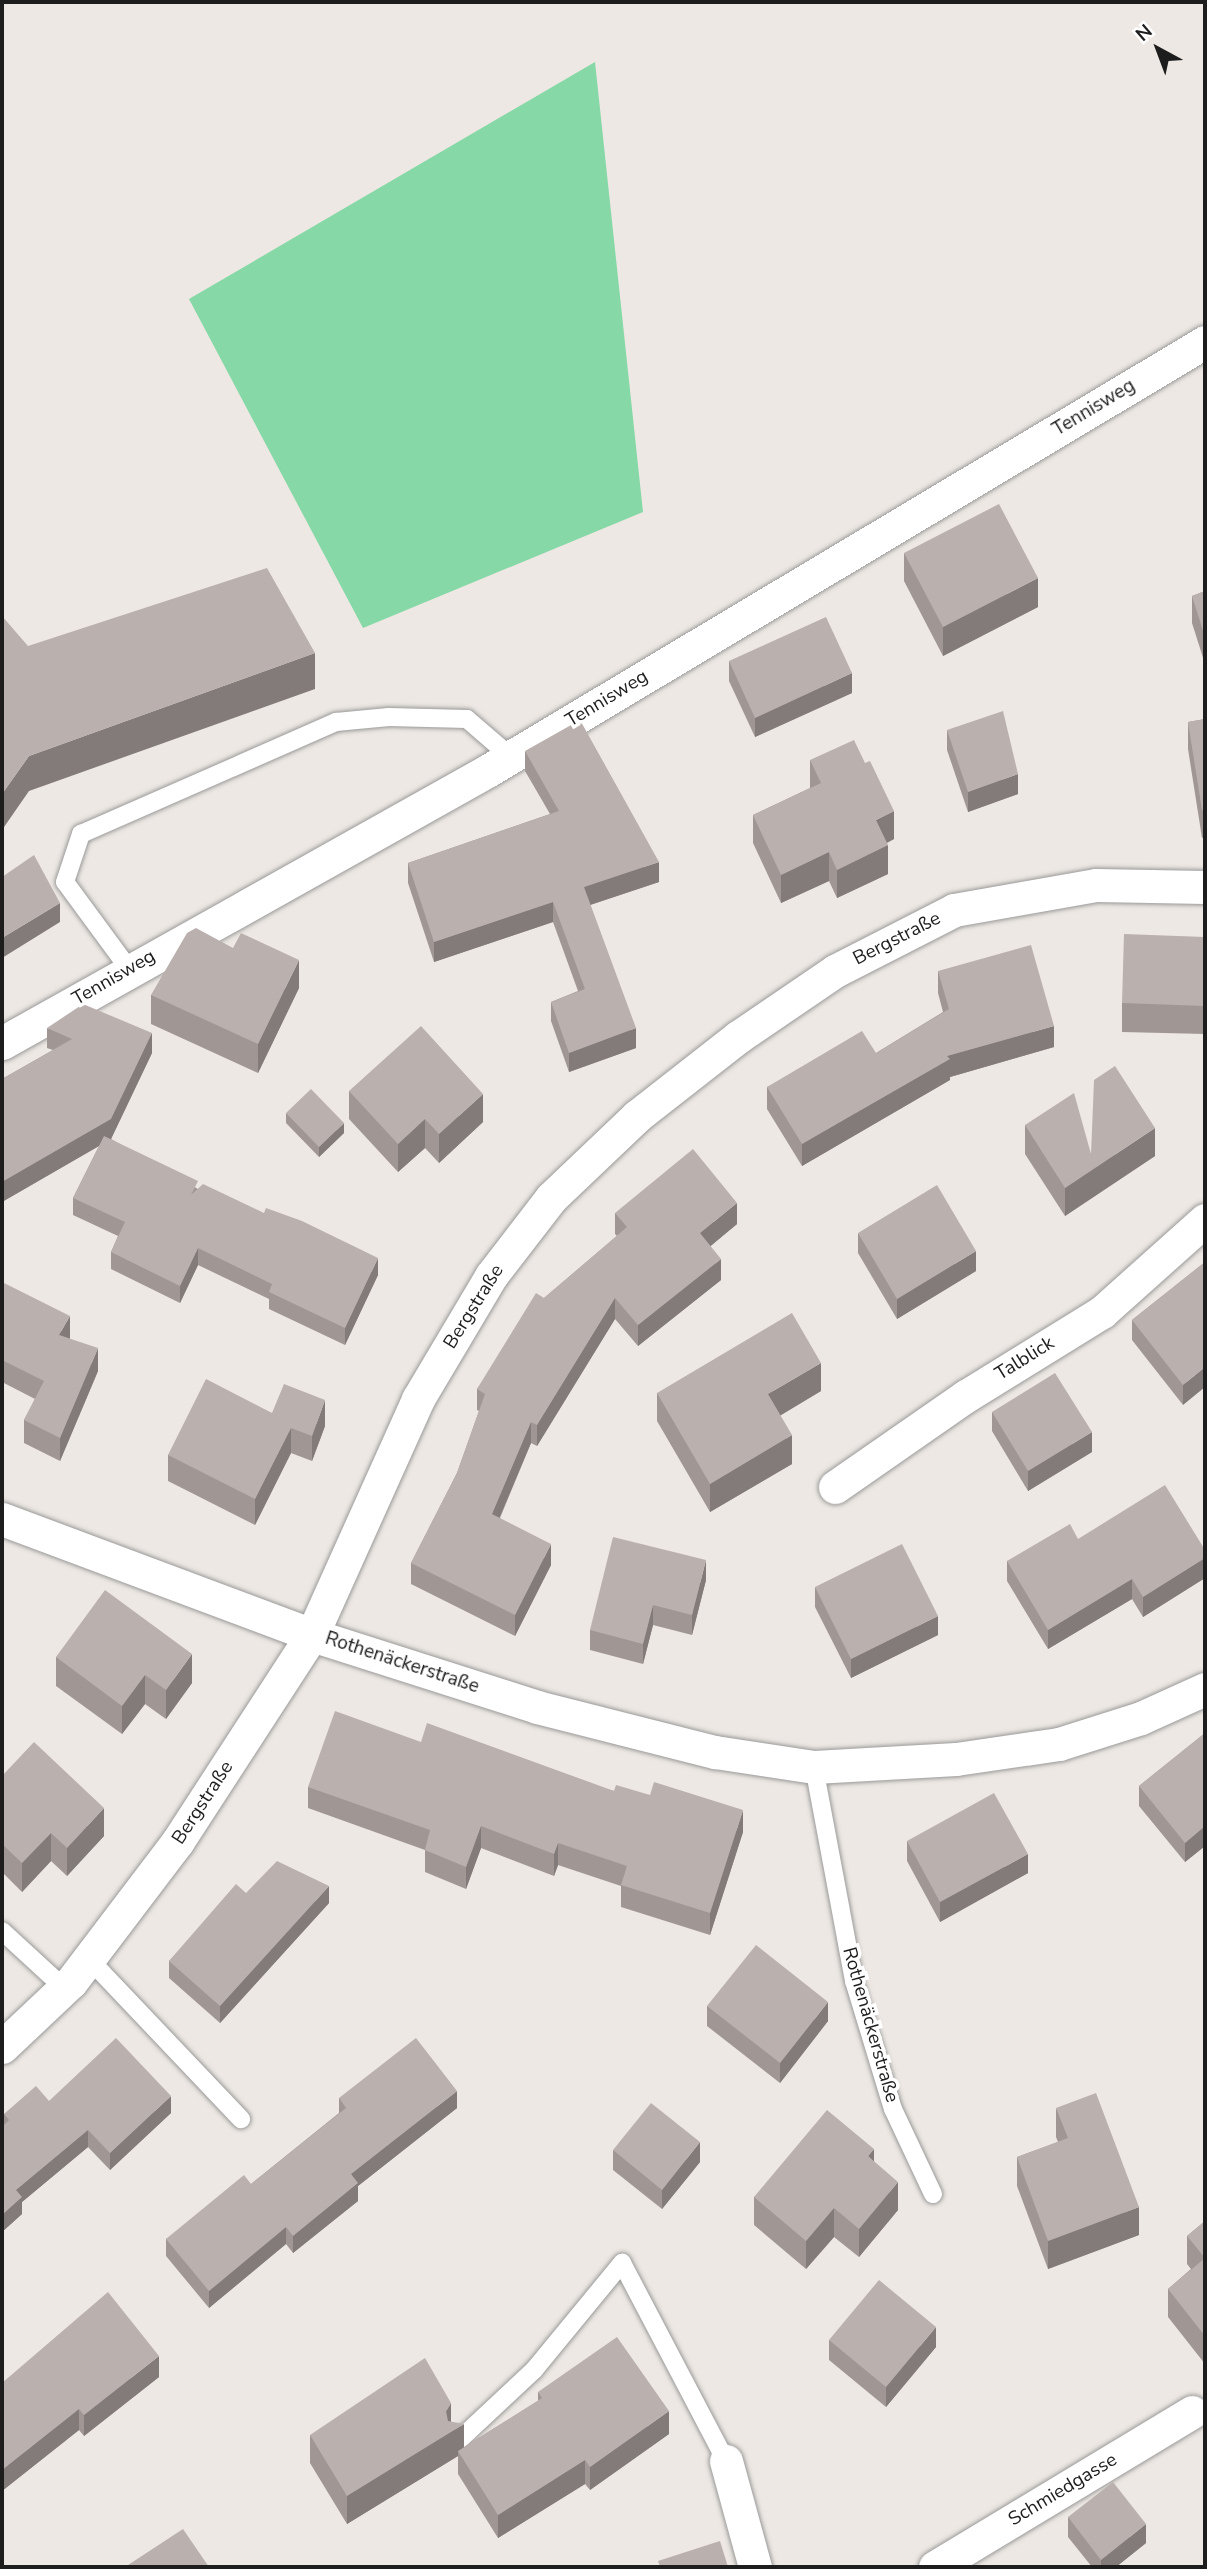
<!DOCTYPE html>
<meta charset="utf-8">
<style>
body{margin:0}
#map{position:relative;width:1207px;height:2569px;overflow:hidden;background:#ede8e3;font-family:"Nunito Sans",sans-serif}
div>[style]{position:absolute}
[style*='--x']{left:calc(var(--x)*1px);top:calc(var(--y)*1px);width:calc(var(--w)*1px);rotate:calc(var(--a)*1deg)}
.pitch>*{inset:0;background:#86d8a6}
.roads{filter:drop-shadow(0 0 2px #9a9a9a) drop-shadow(0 0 2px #9a9a9a)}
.service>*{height:18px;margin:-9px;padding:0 9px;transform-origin:9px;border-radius:9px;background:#fff}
.minor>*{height:33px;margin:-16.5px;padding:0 16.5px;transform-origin:16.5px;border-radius:16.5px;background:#fff}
.wall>*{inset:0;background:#a09795}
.shaded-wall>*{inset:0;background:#827b79}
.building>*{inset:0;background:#bab0ad}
span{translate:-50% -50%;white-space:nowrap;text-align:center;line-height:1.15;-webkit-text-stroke:7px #fff;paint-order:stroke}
.street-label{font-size:19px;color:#1d1d1d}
.frame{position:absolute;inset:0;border:4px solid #1d1d1d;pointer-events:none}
.north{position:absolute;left:1123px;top:14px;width:70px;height:70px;-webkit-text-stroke:5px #fff;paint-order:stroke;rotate:319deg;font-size:19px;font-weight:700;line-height:28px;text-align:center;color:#1d1d1d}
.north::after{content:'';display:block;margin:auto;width:24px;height:32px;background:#1d1d1d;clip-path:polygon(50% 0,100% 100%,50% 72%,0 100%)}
</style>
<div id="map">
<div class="pitch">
<i style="clip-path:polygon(595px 62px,643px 512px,363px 628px,189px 299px)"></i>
</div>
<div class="roads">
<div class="service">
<i style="--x:129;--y:969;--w:108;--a:-126.3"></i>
<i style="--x:65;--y:882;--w:51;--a:-71.6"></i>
<i style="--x:81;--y:834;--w:279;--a:-23.7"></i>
<i style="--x:336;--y:722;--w:53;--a:-5.4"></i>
<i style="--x:389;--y:717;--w:78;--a:1.5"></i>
<i style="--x:467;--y:719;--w:58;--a:40.8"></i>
<i style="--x:814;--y:1767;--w:218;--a:79.4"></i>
<i style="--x:854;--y:1981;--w:134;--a:73.1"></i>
<i style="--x:893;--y:2109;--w:94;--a:64.8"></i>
<i style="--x:2;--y:1931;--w:84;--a:42.6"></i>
<i style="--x:89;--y:1959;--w:221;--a:46.5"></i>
<i style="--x:457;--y:2442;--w:105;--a:-43.1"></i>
<i style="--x:534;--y:2370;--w:139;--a:-50.6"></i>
<i style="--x:622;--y:2263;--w:224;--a:62.3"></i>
</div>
<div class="minor">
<i style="--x:2;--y:1043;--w:558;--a:-29.27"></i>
<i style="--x:489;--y:770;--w:834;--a:-30.87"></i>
<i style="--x:835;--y:1487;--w:160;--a:-34.8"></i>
<i style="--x:966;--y:1396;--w:160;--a:-31.7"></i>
<i style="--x:1102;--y:1312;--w:138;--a:-41.8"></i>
<i style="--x:2;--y:1519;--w:331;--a:20.5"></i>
<i style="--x:312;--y:1635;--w:236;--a:17.7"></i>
<i style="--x:537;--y:1707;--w:184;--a:14.2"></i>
<i style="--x:715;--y:1752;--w:100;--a:8.6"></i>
<i style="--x:814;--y:1767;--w:142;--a:-3.2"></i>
<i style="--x:956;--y:1759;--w:104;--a:-8.3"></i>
<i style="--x:1059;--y:1744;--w:86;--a:-17.6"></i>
<i style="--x:1141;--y:1718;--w:70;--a:-24.4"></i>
<i style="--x:2;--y:2047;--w:95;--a:-43.3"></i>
<i style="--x:71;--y:1982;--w:177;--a:-52.8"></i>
<i style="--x:178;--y:1841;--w:246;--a:-57"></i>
<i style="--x:312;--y:1635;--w:259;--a:-65.8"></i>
<i style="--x:418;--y:1399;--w:143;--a:-59.3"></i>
<i style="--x:491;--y:1276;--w:98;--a:-52.4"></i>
<i style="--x:551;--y:1198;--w:119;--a:-43.6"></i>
<i style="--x:637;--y:1116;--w:128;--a:-38"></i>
<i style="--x:738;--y:1037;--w:117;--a:-34.2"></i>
<i style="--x:835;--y:971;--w:134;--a:-27.1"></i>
<i style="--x:954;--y:910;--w:144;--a:-10"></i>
<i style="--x:1096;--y:885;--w:109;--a:1.1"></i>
<i style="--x:726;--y:2461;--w:110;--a:74.7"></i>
<i style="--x:935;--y:2567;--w:300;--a:-31.1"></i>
</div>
</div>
<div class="wall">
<i style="clip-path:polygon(904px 553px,1038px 607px,943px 656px,904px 581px)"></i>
<i style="clip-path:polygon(1205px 591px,1205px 664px,1192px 623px,1192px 596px)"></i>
<i style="clip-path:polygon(729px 661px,852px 693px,755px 737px,729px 681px)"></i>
<i style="clip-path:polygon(1205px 719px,1205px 837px,1202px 838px,1188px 749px,1188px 722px)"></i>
<i style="clip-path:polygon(947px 730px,1018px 794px,968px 812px,947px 750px)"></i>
<i style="clip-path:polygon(525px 751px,659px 882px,590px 905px,636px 1048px,569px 1072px,551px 1021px,551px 1002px,578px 991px,553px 922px,434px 962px,408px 883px,408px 863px,550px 814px,525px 771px)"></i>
<i style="clip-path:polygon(810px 760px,894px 839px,887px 843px,888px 874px,837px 898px,829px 881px,781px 903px,753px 843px,753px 815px,810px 788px)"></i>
<i style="clip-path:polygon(1205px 937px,1205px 1034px,1122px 1032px,1122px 1003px)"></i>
<i style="clip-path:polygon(938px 971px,1054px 1047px,950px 1077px,950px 1080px,802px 1166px,767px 1109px,767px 1087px,876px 1053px,943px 1012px,938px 993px)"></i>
<i style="clip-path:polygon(299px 988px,258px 1073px,151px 1024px,151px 995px)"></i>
<i style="clip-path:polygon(47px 1028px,152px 1053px,111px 1139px,198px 1189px,378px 1275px,345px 1345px,269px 1309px,269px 1299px,198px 1265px,180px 1303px,111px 1269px,111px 1252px,118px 1236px,73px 1215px,73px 1198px,99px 1146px,2px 1202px,2px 1079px,53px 1050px,47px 1048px)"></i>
<i style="clip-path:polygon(349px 1091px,483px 1122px,439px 1163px,425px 1148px,398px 1172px,349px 1119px)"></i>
<i style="clip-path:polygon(286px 1113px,344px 1133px,319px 1157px,286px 1123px)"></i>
<i style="clip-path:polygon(1025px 1125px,1091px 1154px,1155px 1156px,1065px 1216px,1025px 1154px)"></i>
<i style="clip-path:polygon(615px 1213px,737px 1224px,710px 1246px,721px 1280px,638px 1346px,615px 1319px,537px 1446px,531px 1443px,500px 1518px,551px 1565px,515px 1636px,411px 1584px,411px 1563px,457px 1473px,479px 1411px,477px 1410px,477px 1389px,544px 1298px,617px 1236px,615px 1234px)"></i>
<i style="clip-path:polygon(858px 1233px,976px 1271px,897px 1319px,858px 1253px)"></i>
<i style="clip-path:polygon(1205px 1262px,1183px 1405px,1132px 1340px,1132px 1320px)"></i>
<i style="clip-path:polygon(2px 1282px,70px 1339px,98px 1371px,60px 1461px,24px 1443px,24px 1420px,35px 1399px,2px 1382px)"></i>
<i style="clip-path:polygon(821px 1391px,780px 1415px,792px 1464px,710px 1512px,657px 1421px,657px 1393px)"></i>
<i style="clip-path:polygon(992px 1412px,1092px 1452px,1028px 1491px,992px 1431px)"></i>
<i style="clip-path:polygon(272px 1413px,325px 1426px,312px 1461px,291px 1453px,255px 1525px,168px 1481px,168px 1455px)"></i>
<i style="clip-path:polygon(1078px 1539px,1205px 1550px,1205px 1578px,1143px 1617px,1132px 1599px,1048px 1649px,1007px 1581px,1007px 1561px)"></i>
<i style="clip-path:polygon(706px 1580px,692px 1635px,653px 1625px,643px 1664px,590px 1650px,590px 1630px)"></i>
<i style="clip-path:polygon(815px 1587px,938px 1635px,851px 1678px,815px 1607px)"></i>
<i style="clip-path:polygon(56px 1657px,192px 1683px,166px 1719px,145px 1704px,122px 1734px,56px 1686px)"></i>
<i style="clip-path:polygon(1205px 1733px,1205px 1846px,1185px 1862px,1139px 1806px,1139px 1786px)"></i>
<i style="clip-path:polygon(421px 1742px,614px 1791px,743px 1832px,710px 1935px,621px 1907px,621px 1886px,558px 1865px,554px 1876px,481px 1848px,466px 1889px,425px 1872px,425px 1850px,308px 1808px,308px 1787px)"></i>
<i style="clip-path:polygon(2px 1776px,104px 1836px,67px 1876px,51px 1861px,22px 1892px,2px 1872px)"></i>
<i style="clip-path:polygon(907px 1841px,1028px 1873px,940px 1922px,907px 1861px)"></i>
<i style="clip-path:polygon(246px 1893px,329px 1903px,220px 2023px,169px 1978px,169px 1961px)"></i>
<i style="clip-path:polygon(707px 2006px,828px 2021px,780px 2083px,707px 2026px)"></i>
<i style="clip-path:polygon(339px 2098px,457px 2108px,358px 2186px,358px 2201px,293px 2253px,286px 2244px,209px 2308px,166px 2256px,166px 2239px,251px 2184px,339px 2113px)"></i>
<i style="clip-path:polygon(49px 2101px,171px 2113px,110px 2170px,88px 2147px,22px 2202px,22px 2214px,2px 2232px,2px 2127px,4px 2126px,4px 2114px)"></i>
<i style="clip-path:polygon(1056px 2108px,1139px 2235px,1048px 2269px,1017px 2186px,1017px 2157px,1058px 2142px,1056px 2137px)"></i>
<i style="clip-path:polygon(613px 2150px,700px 2162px,662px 2209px,613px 2170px)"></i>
<i style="clip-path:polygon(874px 2161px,898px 2210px,859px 2257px,834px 2237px,806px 2269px,754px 2225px,754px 2197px)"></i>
<i style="clip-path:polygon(1205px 2221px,1205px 2364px,1168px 2317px,1168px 2289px,1191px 2269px,1187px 2264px,1187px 2236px)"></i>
<i style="clip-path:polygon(829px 2340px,936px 2347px,886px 2407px,829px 2360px)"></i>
<i style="clip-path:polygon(159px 2377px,84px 2436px,79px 2430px,2px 2491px,2px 2383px)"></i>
<i style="clip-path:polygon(538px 2392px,669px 2434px,590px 2490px,585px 2484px,498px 2538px,458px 2474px,458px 2456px,347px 2524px,310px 2463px,310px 2435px,451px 2422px,464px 2447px,538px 2401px)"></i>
<i style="clip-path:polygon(1068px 2517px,1146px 2543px,1116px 2567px,1092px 2567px,1068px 2537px)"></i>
</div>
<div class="shaded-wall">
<i style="clip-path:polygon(1038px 578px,1038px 607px,943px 656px,943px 627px)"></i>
<i style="clip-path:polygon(315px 653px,315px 689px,29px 791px,2px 830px,2px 794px,29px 756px)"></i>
<i style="clip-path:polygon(852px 673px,852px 693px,755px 737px,755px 718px)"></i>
<i style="clip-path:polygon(1018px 774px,1018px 794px,968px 812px,968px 792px)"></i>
<i style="clip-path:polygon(894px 811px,894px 839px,876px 848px,876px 820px)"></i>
<i style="clip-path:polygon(888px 845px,888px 874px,837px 898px,837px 870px)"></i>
<i style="clip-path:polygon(829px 852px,829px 881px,781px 903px,781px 875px)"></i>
<i style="clip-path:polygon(659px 862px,659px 882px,584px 907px,584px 887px)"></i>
<i style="clip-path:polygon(553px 902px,553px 922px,434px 962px,434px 942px)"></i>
<i style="clip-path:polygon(60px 903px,60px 922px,2px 958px,2px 938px)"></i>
<i style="clip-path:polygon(299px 960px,299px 988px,258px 1073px,258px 1044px)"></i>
<i style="clip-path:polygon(1054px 1026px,1054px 1047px,950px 1077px,950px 1080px,802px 1166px,802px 1144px,947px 1056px)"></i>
<i style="clip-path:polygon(636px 1028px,636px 1048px,569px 1072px,569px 1053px)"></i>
<i style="clip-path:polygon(152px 1033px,152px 1053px,111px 1139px,2px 1202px,2px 1182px)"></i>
<i style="clip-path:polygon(483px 1094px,483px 1122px,439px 1163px,439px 1134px)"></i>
<i style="clip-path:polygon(425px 1119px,425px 1148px,398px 1172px,398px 1144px)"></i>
<i style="clip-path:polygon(344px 1123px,344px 1133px,319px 1157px,319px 1147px)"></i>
<i style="clip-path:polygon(1155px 1128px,1155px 1156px,1065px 1216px,1065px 1188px)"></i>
<i style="clip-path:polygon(737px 1203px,737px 1224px,700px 1255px,700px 1233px)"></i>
<i style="clip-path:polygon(198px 1248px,198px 1265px,180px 1303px,180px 1286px)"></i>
<i style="clip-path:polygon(976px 1251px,976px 1271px,897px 1319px,897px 1299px)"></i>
<i style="clip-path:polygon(378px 1258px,378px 1275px,345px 1345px,345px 1328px)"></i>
<i style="clip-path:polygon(721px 1259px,721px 1280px,638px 1346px,638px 1325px)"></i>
<i style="clip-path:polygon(615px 1298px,615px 1319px,537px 1446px,537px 1425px)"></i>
<i style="clip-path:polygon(70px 1316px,70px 1339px,59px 1335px)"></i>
<i style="clip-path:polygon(98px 1348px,98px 1371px,60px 1461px,60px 1438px)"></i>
<i style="clip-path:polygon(821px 1363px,821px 1391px,768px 1423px,768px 1394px)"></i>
<i style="clip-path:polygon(1205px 1367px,1205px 1387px,1183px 1405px,1183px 1385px)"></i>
<i style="clip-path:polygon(325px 1400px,325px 1426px,312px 1461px,312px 1436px)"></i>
<i style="clip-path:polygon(531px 1422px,531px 1443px,492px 1535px,492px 1514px)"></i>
<i style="clip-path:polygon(291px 1428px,291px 1453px,255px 1525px,255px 1499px)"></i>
<i style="clip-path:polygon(1092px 1432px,1092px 1452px,1028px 1491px,1028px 1471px)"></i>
<i style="clip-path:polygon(792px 1435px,792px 1464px,710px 1512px,710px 1484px)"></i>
<i style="clip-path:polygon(551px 1544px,551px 1565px,515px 1636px,515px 1615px)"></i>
<i style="clip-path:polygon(1205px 1558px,1205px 1578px,1143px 1617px,1143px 1597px)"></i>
<i style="clip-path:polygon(706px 1560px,706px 1580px,692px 1635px,692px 1615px)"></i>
<i style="clip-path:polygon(1132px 1579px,1132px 1599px,1048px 1649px,1048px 1630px)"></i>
<i style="clip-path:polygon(653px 1605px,653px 1625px,643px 1664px,643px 1644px)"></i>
<i style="clip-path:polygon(938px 1616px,938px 1635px,851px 1678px,851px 1659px)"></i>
<i style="clip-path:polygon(192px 1654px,192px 1683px,166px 1719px,166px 1690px)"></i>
<i style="clip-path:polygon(145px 1675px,145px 1704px,122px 1734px,122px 1706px)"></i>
<i style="clip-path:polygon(104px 1808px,104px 1836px,67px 1876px,67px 1848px)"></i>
<i style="clip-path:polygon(743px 1810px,743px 1832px,710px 1935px,710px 1913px)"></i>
<i style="clip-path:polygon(481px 1826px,481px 1848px,466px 1889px,466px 1867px)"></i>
<i style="clip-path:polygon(1205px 1826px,1205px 1846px,1185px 1862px,1185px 1843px)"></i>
<i style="clip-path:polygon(51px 1833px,51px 1861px,22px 1892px,22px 1863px)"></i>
<i style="clip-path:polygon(558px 1843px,558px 1865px,554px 1876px,554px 1854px)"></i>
<i style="clip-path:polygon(1028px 1854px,1028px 1873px,940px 1922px,940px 1902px)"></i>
<i style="clip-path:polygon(329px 1886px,329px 1903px,220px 2023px,220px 2006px)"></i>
<i style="clip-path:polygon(828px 2002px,828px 2021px,780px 2083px,780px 2063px)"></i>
<i style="clip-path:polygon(457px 2091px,457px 2108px,358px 2186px,358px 2201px,293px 2253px,293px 2236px,351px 2174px)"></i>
<i style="clip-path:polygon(171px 2096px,171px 2113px,110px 2170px,110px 2153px)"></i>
<i style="clip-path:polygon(88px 2130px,88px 2147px,22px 2202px,22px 2214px,2px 2232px,2px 2215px,16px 2190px)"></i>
<i style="clip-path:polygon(700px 2142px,700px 2162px,662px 2209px,662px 2190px)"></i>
<i style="clip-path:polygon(874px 2149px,874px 2178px,868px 2156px)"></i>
<i style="clip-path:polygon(898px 2182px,898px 2210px,859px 2257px,859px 2229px)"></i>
<i style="clip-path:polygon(1139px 2207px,1139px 2235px,1048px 2269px,1048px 2241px)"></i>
<i style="clip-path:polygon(834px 2208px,834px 2237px,806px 2269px,806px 2241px)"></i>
<i style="clip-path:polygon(286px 2227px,286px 2244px,209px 2308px,209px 2291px)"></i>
<i style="clip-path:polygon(936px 2327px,936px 2347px,886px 2407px,886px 2387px)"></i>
<i style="clip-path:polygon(159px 2356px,159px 2377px,84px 2436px,84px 2415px)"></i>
<i style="clip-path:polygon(451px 2403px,451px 2432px,464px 2424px,464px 2453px,458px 2451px,458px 2456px,347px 2524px,347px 2496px,446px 2411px)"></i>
<i style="clip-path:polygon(79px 2409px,79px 2430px,2px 2491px,2px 2470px)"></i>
<i style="clip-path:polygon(669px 2411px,669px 2434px,590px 2490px,590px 2467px)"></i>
<i style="clip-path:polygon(585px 2460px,585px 2484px,498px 2538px,498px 2515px)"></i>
<i style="clip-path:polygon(1146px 2524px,1146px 2543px,1116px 2567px,1101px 2567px,1101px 2560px)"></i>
</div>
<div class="building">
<i style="clip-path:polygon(999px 504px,1038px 578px,943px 627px,904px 553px)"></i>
<i style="clip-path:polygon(267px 568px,315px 653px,29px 756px,2px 794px,2px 616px,28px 646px)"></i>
<i style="clip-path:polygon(1205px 591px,1205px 637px,1192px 596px)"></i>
<i style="clip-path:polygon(826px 617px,852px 673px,755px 718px,729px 661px)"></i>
<i style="clip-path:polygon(1003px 711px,1018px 774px,968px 792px,947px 730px)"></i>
<i style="clip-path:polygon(1205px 719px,1205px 810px,1202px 810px,1188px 722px)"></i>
<i style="clip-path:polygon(580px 720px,659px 862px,584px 887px,636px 1028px,569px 1053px,551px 1002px,585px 989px,553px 902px,434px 942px,408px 863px,559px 811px,525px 751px)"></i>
<i style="clip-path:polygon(854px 740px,865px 763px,870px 761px,894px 811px,876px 820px,888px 845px,837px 870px,829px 852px,781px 875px,753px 815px,821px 783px,810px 760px)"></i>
<i style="clip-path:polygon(34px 855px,60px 903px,2px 938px,2px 877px)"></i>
<i style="clip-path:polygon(196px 928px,233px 948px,241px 933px,299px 960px,258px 1044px,151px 995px,187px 933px)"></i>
<i style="clip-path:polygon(1124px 934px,1205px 937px,1205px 1006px,1122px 1003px)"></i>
<i style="clip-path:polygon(1031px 945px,1054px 1026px,947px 1056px,950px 1059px,802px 1144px,767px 1087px,862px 1031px,876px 1053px,949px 1009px,938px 971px)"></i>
<i style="clip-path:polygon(83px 1004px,152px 1033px,111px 1119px,2px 1182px,2px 1079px,72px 1039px,47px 1028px)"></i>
<i style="clip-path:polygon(421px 1026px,483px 1094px,439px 1134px,425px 1119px,398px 1144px,349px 1091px)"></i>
<i style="clip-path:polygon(1115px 1066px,1155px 1128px,1065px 1188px,1025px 1125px,1074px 1093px,1091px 1154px,1094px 1080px)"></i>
<i style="clip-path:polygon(311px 1089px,344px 1123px,319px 1147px,286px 1113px)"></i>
<i style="clip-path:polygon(104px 1136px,198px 1181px,191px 1195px,203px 1184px,264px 1213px,266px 1208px,302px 1221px,378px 1258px,345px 1328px,269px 1292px,272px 1284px,198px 1248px,180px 1286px,111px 1252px,125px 1222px,73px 1198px)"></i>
<i style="clip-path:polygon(693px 1149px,737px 1203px,700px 1233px,721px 1259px,638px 1325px,615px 1298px,537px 1425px,531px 1422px,492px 1514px,551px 1544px,515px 1615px,411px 1563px,457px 1473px,485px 1394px,477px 1389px,536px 1293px,544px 1298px,627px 1227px,615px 1213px)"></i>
<i style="clip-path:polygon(937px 1185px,976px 1251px,897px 1299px,858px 1233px)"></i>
<i style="clip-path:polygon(1205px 1262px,1205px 1367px,1183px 1385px,1132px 1320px)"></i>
<i style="clip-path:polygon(2px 1282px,70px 1316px,59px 1335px,98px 1348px,60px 1438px,24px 1420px,44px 1381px,2px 1360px)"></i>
<i style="clip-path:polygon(792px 1313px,821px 1363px,768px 1394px,792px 1435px,710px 1484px,657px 1393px)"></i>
<i style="clip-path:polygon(1055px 1373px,1092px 1432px,1028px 1471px,992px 1412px)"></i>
<i style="clip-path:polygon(206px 1379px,272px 1413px,284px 1384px,325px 1400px,312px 1436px,291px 1428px,255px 1499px,168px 1455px)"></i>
<i style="clip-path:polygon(1165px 1485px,1205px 1550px,1205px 1558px,1143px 1597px,1132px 1579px,1048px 1630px,1007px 1561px,1070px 1524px,1078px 1539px)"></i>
<i style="clip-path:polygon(613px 1537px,706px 1560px,692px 1615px,653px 1605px,643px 1644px,590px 1630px)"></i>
<i style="clip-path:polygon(902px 1544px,938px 1616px,851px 1659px,815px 1587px)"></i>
<i style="clip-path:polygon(105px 1590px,192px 1654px,166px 1690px,145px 1675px,122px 1706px,56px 1657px)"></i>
<i style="clip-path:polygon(335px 1711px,421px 1742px,427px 1723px,614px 1791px,616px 1785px,650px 1795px,654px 1782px,743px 1810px,710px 1913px,621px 1885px,627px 1866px,558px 1843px,554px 1854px,481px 1826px,466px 1867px,425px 1850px,430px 1830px,308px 1787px)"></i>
<i style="clip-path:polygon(1205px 1733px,1205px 1826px,1185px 1843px,1139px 1786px)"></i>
<i style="clip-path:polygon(34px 1742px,104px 1808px,67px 1848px,51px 1833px,22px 1863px,2px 1844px,2px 1776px)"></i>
<i style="clip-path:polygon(994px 1793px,1028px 1854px,940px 1902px,907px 1841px)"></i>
<i style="clip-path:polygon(277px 1861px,329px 1886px,220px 2006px,169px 1961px,236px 1884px,246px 1893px)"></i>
<i style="clip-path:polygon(756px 1945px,828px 2002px,780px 2063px,707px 2006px)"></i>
<i style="clip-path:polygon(116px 2038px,171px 2096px,110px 2153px,88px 2130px,16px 2190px,22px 2197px,2px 2215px,2px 2127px,9px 2120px,4px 2114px,36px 2086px,49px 2101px)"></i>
<i style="clip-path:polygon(416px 2038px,457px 2091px,351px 2174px,358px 2183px,293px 2236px,286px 2227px,209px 2291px,166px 2239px,244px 2175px,251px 2184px,346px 2108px,339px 2098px)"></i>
<i style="clip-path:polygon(1096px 2093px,1139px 2207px,1048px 2241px,1017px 2157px,1068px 2138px,1056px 2108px)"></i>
<i style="clip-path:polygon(651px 2103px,700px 2142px,662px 2190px,613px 2150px)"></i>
<i style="clip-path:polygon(827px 2110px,874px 2149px,868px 2156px,898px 2182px,859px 2229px,834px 2208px,806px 2241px,754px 2197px)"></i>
<i style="clip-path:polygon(1205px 2221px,1205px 2336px,1168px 2289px,1205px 2258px,1187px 2236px)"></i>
<i style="clip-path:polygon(879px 2280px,936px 2327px,886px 2387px,829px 2340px)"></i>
<i style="clip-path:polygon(108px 2292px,159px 2356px,84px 2415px,79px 2409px,2px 2470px,2px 2383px)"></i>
<i style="clip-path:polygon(617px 2337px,669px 2411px,590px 2467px,585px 2460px,498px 2515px,458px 2451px,542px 2398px,538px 2392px)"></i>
<i style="clip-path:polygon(425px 2358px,451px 2403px,446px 2411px,448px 2421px,464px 2424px,347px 2496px,310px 2435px)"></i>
<i style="clip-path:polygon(1113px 2482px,1146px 2524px,1101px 2560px,1068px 2517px)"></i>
<i style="clip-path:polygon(183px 2529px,209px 2567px,125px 2567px)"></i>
<i style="clip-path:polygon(720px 2541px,728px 2567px,660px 2567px,658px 2561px)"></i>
</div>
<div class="street-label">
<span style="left:1094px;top:408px;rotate:-31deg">Tennisweg</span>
<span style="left:607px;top:699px;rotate:-31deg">Tennisweg</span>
<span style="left:897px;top:939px;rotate:-27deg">Bergstraße</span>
<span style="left:114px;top:978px;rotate:-30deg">Tennisweg</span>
<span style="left:474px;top:1307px;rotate:-58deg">Bergstraße</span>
<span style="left:1025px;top:1359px;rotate:-32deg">Talblick</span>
<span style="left:402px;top:1663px;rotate:18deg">Rothenäckerstraße</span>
<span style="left:203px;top:1803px;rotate:-57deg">Bergstraße</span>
<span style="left:870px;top:2025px;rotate:74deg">Rothenäckerstraße</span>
<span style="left:1063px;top:2490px;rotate:-31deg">Schmiedgasse</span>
</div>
<div class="frame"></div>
<div class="north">N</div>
</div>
